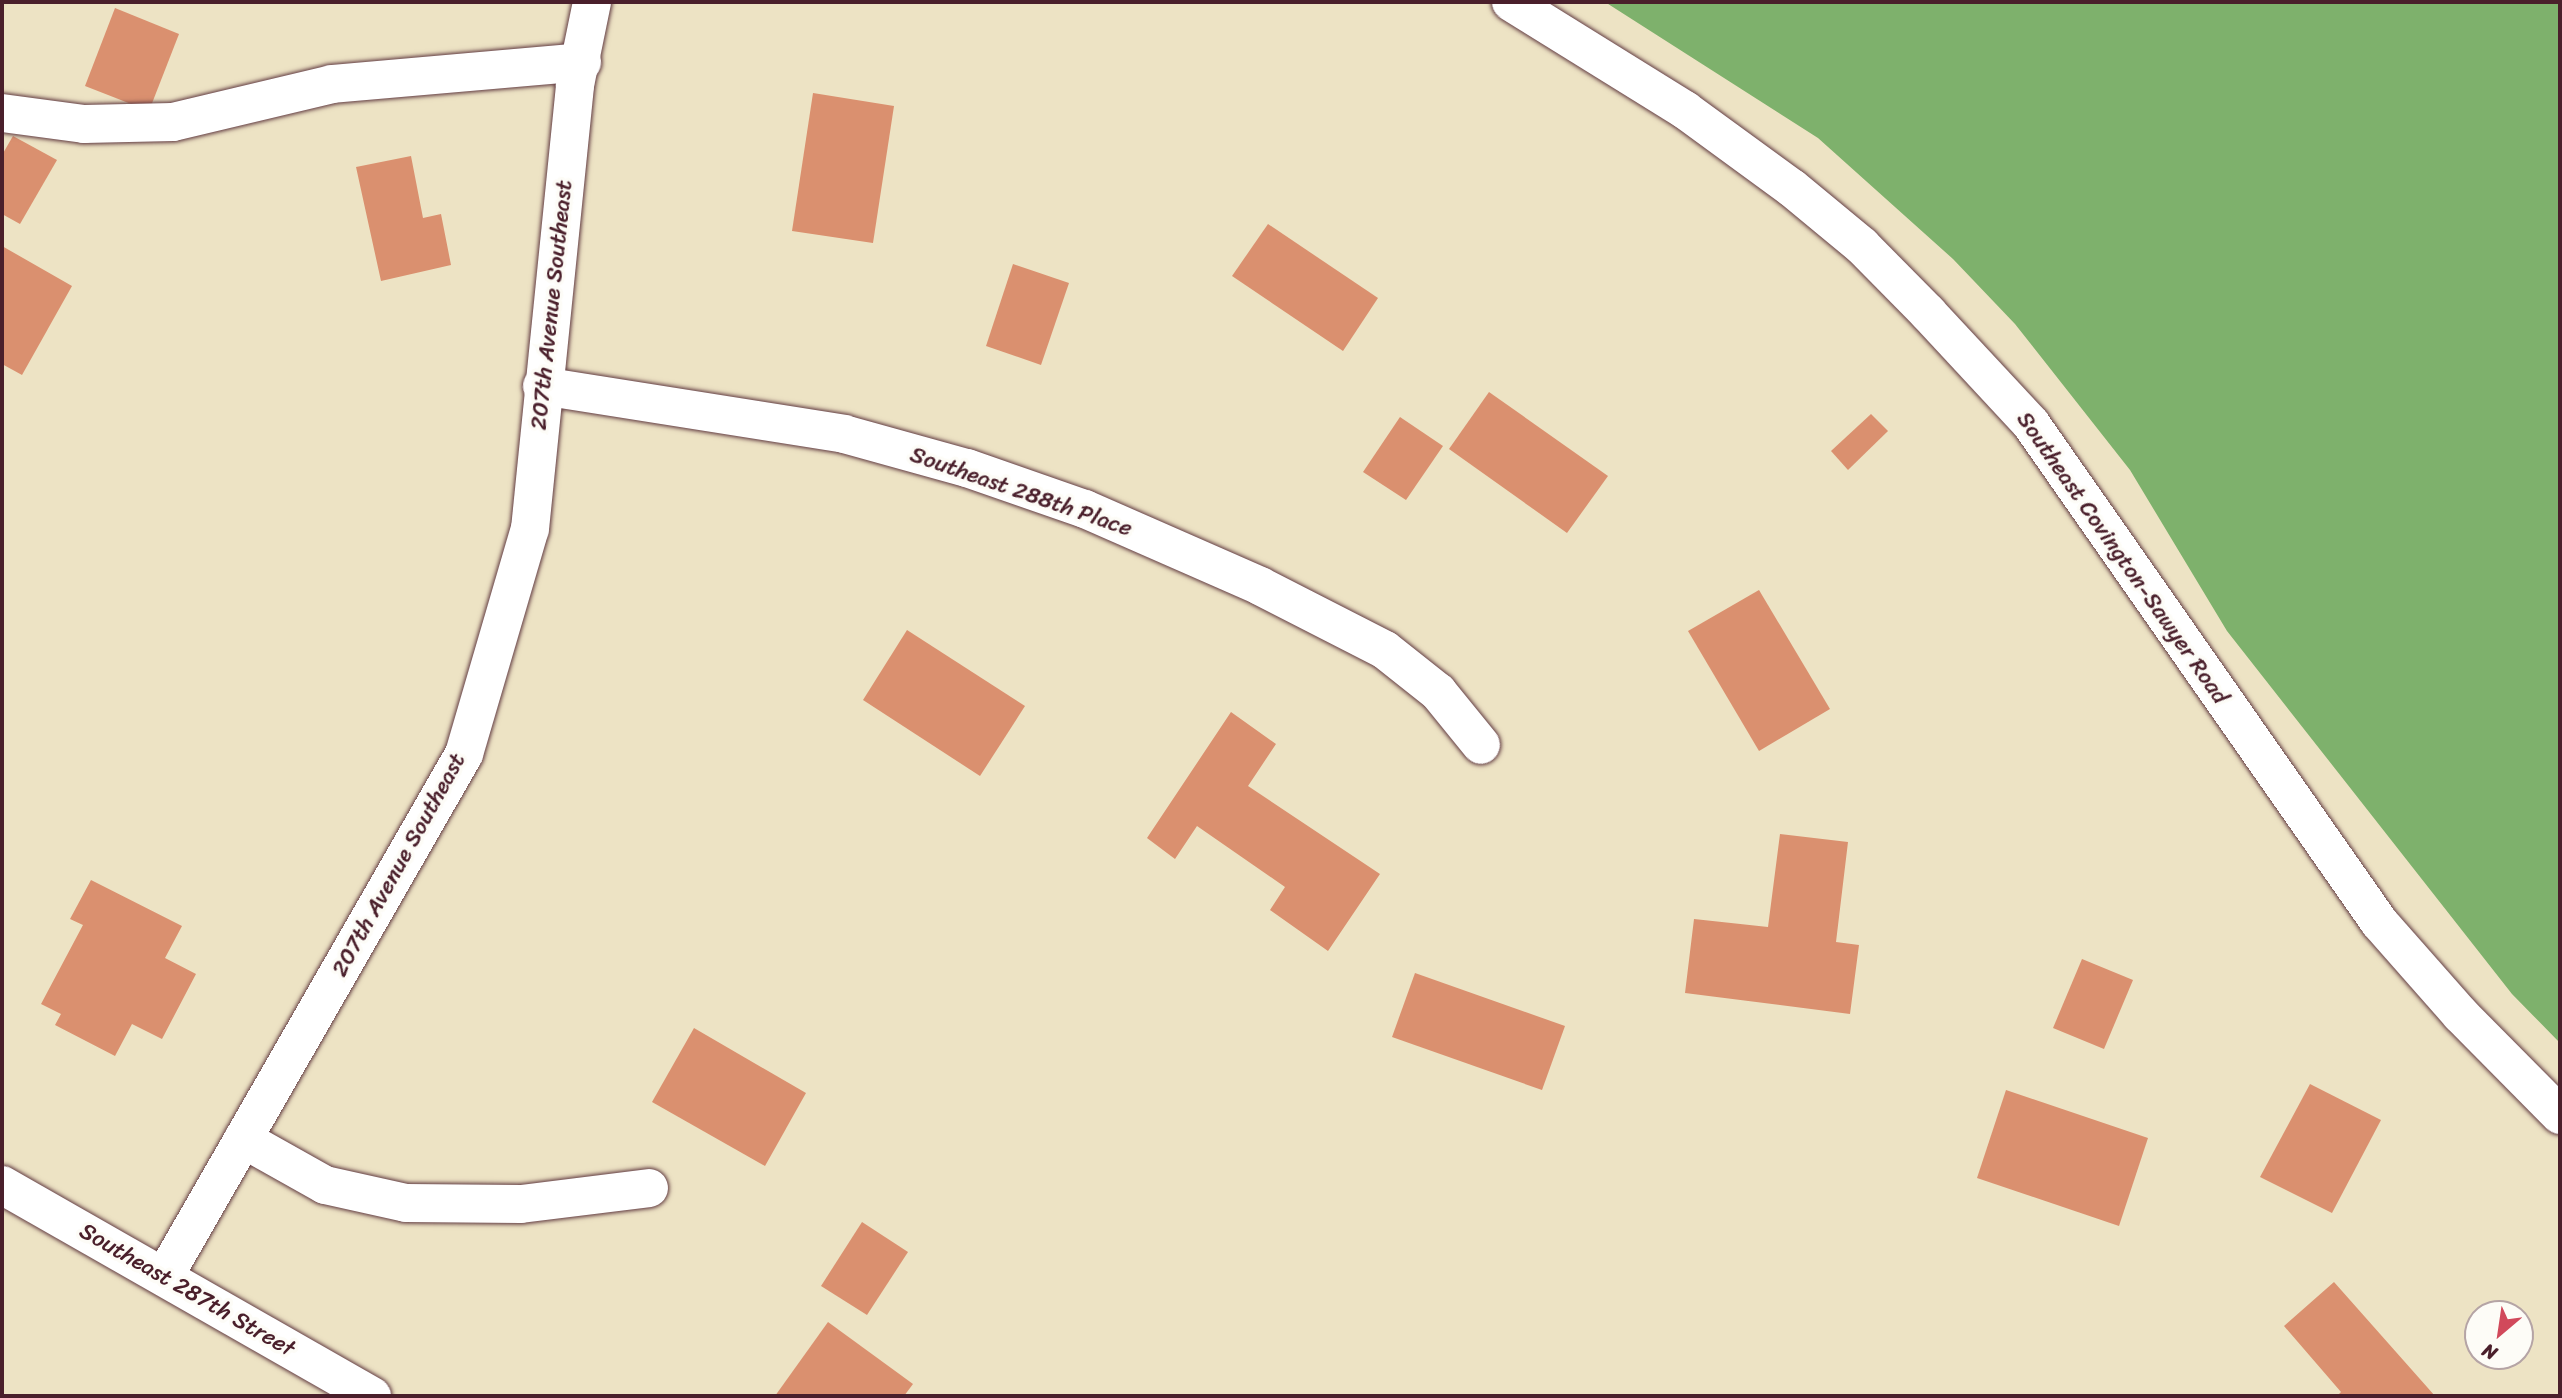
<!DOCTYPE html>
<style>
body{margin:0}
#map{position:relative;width:2562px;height:1398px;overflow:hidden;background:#ede3c4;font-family:Sriracha,sans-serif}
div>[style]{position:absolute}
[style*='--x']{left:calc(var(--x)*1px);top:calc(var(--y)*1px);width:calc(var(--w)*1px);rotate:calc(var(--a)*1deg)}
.forest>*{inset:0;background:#7eb16c}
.building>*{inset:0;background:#da906f}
.roads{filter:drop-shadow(0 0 2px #623c42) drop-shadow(0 0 2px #623c42)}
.minor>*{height:38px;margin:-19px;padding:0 19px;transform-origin:19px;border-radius:19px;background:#fff}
span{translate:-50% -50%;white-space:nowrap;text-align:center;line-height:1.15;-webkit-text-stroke:7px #fdfcf7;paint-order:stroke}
.street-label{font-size:23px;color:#4a1f2b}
.frame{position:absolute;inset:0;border:4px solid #4a1f2b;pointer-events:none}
.north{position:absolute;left:2464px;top:1300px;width:70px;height:70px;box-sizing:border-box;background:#fdfcf7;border:2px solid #b5a4a5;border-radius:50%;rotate:209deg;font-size:19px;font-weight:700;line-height:28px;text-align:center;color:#4a1f2b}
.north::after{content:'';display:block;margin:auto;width:24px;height:32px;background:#d1495b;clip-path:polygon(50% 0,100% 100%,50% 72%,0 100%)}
</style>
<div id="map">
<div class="forest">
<i style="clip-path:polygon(1605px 2px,2560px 2px,2560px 1043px,2512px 994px,2227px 631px,2130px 470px,2015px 324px,1953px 259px,1818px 138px)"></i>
</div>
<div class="building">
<i style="clip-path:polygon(115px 8px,179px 34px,149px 111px,85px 86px)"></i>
<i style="clip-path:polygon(813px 93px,894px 106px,873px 243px,792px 231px)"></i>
<i style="clip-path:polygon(13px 136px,57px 160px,20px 224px,2px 214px,2px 155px)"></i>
<i style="clip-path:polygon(411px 156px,423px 218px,441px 214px,451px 265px,381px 281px,356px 167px)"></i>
<i style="clip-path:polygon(1268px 224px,1378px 298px,1343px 351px,1232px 276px)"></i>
<i style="clip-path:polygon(2px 246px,72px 286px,22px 375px,2px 364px)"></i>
<i style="clip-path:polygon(1013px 264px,1069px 283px,1041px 365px,986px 346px)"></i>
<i style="clip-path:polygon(1489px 392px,1608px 476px,1567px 533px,1449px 449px)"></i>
<i style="clip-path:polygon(1871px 414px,1888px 431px,1848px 470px,1831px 451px)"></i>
<i style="clip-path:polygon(1400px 417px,1443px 446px,1406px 500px,1363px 472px)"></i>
<i style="clip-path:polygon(1759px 590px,1830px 709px,1759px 751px,1688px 631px)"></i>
<i style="clip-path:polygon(907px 630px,1025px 706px,980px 776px,863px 700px)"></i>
<i style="clip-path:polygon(1231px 712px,1276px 744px,1248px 786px,1380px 874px,1328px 951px,1270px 910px,1285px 887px,1197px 826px,1175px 859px,1147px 838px)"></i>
<i style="clip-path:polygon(1780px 834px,1848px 842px,1836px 942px,1859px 945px,1850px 1014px,1685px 993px,1694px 919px,1768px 927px)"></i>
<i style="clip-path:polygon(91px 880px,182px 926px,165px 958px,196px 974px,162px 1039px,132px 1024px,115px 1056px,55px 1025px,61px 1014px,41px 1004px,83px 925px,70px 919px)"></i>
<i style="clip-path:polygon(2082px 959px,2133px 980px,2104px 1049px,2053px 1028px)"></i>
<i style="clip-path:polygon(1415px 973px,1565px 1026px,1542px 1090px,1392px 1037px)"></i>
<i style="clip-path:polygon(694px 1028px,806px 1093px,765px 1166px,652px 1102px)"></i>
<i style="clip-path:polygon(2310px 1084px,2381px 1120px,2332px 1213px,2260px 1177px)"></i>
<i style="clip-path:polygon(2006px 1090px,2148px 1138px,2119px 1226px,1977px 1178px)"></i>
<i style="clip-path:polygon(862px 1222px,908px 1252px,867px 1315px,821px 1286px)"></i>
<i style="clip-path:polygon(2334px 1282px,2435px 1396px,2337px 1396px,2341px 1392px,2284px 1326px)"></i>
<i style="clip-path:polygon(828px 1322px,913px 1384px,904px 1396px,775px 1396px)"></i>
</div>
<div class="roads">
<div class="minor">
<i style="--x:1511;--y:2;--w:205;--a:31.8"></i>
<i style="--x:1685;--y:110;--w:132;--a:36.1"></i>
<i style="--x:1792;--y:188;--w:91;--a:39.6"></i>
<i style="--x:1862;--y:246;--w:94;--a:45.4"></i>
<i style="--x:1928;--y:313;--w:151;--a:47.1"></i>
<i style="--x:2031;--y:424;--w:608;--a:55.05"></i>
<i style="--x:2379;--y:922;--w:123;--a:48.6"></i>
<i style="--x:2460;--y:1014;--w:142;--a:45.3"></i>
<i style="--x:2;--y:113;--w:83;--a:7.6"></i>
<i style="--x:84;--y:124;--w:89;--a:-1.3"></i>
<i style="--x:173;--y:122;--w:163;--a:-13.4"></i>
<i style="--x:332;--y:84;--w:251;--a:-5"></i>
<i style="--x:542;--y:386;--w:306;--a:9"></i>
<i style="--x:844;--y:434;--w:128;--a:15.5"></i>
<i style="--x:967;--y:468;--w:125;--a:19.2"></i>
<i style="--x:1085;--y:509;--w:191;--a:23.7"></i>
<i style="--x:1260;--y:586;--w:140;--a:27.1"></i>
<i style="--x:1385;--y:650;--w:68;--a:38.4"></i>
<i style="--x:1438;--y:692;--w:68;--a:50.9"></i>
<i style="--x:243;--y:1139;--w:94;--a:29.3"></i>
<i style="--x:325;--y:1185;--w:83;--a:12.5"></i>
<i style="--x:406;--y:1203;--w:115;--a:0.5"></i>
<i style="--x:521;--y:1204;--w:129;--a:-7.1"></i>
<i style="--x:2;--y:1185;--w:426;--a:29.7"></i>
<i style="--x:164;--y:1277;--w:603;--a:-60.16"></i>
<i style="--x:464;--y:754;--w:234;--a:-73.7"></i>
<i style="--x:530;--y:529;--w:446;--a:-84.2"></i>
<i style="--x:575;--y:85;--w:85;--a:-78.4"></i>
</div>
</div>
<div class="street-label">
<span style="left:552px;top:305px;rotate:-84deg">207th Avenue Southeast</span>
<span style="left:1021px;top:492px;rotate:19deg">Southeast 288th Place</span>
<span style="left:2122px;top:558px;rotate:55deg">Southeast Covington-Sawyer Road</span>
<span style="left:399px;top:865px;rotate:-61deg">207th Avenue Southeast</span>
<span style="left:187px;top:1290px;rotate:30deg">Southeast 287th Street</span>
</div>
<div class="frame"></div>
<div class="north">N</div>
</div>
